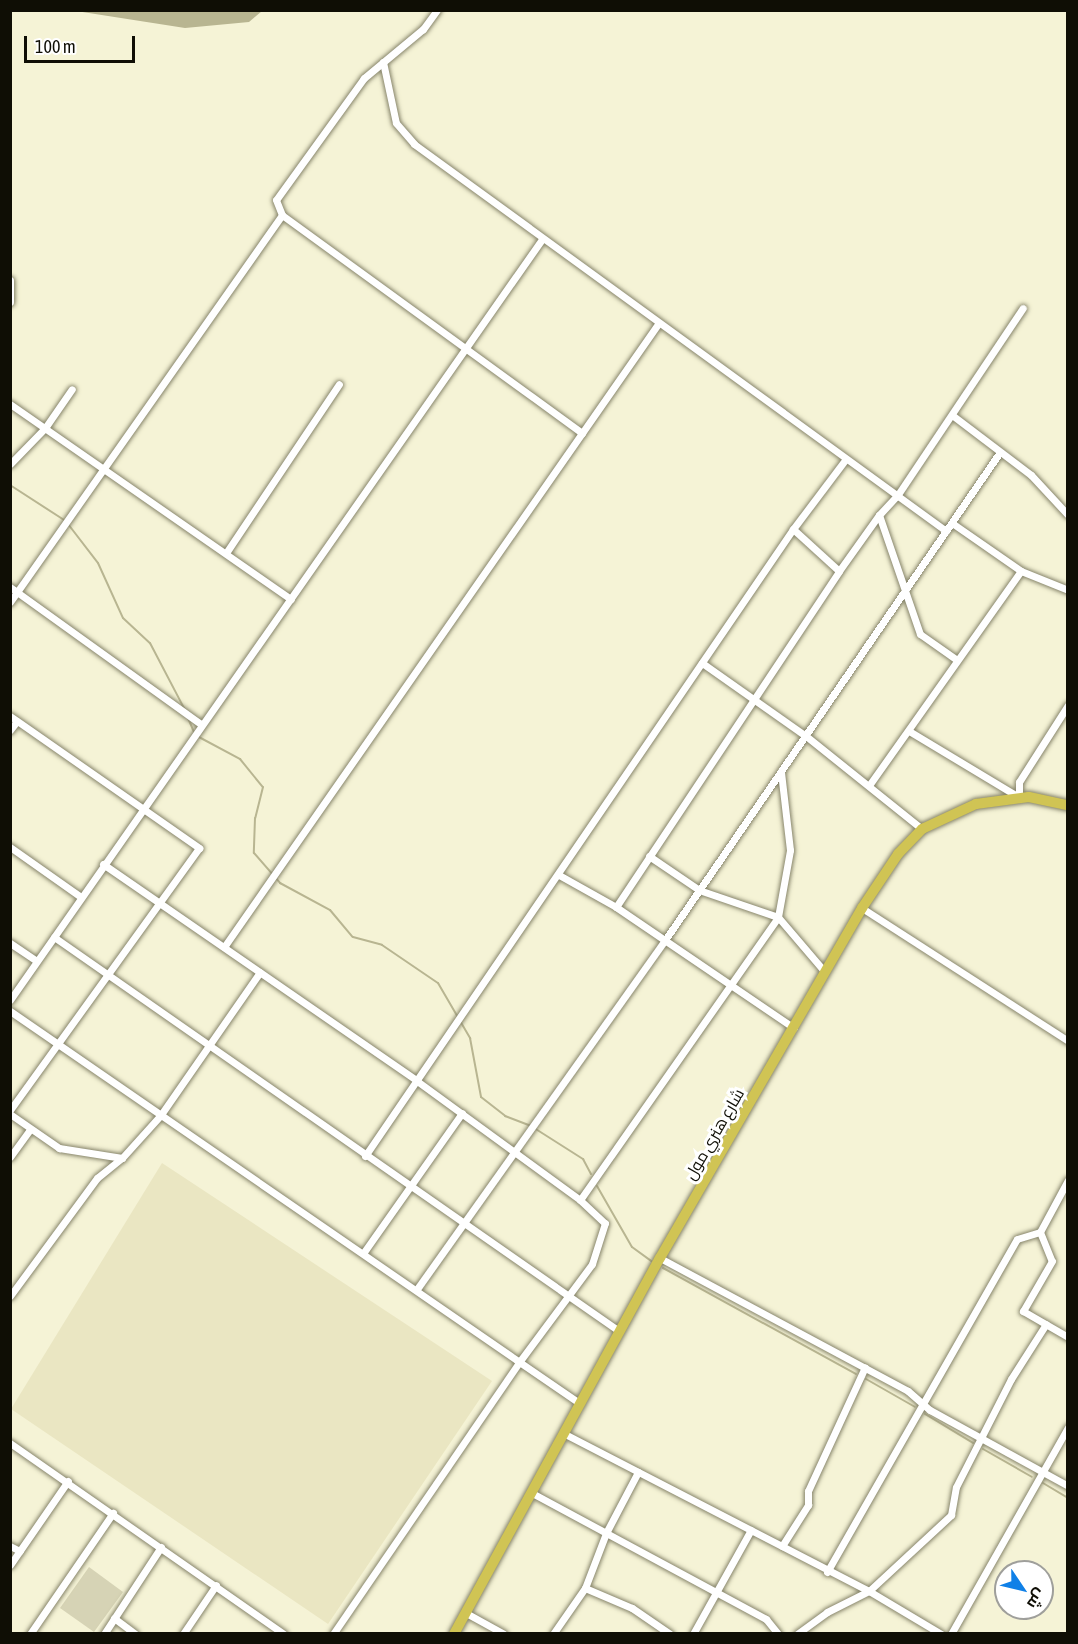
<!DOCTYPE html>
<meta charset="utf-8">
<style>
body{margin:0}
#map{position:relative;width:1078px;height:1644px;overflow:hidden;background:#f5f3d6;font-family:"Asap Condensed",Cairo,sans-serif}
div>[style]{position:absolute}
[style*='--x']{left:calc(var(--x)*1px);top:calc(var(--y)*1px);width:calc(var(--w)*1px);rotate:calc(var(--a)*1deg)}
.built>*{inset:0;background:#eae6c2}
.green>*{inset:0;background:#d6d3b5}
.water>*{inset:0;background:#b8b591}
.stream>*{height:2px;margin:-1px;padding:0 1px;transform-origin:1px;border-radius:1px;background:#b8b591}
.roads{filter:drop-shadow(0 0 2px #87856b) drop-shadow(0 0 2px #87856b)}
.minor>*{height:7px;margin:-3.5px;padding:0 3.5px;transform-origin:3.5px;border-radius:3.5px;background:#fff}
.trunk>*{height:10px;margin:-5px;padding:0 5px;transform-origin:5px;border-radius:5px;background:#d0c454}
span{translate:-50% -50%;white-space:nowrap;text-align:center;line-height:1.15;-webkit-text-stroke:6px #fff;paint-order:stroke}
.street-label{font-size:16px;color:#0f0e05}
.frame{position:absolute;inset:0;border:12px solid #0f0e05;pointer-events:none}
.north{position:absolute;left:994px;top:1560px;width:60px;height:60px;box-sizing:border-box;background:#fff;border:2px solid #9f9f9b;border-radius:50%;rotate:125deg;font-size:16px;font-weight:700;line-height:24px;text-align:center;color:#0f0e05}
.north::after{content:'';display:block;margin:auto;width:21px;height:27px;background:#1080e7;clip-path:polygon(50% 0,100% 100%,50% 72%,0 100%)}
.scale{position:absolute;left:24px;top:36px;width:111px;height:27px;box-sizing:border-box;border:3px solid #0f0e05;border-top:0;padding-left:8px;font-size:18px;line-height:21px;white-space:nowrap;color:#0f0e05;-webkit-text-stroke:4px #fff;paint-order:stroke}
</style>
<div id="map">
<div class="built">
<i style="clip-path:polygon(162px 1163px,492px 1381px,328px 1624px,11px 1409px)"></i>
</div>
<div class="green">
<i style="clip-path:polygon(89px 1567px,123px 1592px,94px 1632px,60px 1608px)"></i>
</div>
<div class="water">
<i style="clip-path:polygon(76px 11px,262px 10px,262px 11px,249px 22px,185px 28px)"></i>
</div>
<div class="stream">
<i style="--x:10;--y:485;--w:64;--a:32.9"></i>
<i style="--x:68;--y:524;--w:49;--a:52.4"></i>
<i style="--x:98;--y:563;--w:60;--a:65.6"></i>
<i style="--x:123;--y:618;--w:37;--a:43"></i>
<i style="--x:150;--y:643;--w:76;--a:62.4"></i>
<i style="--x:188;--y:718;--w:15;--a:67"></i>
<i style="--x:197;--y:736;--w:49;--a:28.1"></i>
<i style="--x:240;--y:759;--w:36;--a:51"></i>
<i style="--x:263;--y:787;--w:32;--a:104"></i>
<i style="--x:255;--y:818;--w:35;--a:92"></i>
<i style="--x:254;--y:853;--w:40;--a:49"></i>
<i style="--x:280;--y:883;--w:57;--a:28.4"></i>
<i style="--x:330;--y:910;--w:35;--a:50"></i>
<i style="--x:353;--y:937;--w:30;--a:15"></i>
<i style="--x:382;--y:945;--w:68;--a:34.2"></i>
<i style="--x:438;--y:983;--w:64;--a:59.8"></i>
<i style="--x:470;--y:1038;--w:60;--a:79.4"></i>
<i style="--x:481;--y:1097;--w:31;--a:38"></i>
<i style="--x:505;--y:1116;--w:28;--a:21"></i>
<i style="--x:531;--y:1126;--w:62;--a:32.4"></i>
<i style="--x:583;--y:1159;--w:17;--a:62"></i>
<i style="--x:597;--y:1186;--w:70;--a:60.2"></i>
<i style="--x:632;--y:1247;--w:24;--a:36"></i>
<i style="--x:663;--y:1268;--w:220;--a:28.8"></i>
<i style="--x:866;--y:1379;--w:56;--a:29.7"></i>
<i style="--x:925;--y:1414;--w:56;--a:31.1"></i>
<i style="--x:983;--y:1449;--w:56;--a:29.7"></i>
<i style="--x:1043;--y:1483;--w:29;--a:31"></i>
</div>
<div class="roads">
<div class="minor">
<i style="--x:437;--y:10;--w:24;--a:126"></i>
<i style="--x:423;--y:29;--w:77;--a:140.3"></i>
<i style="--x:364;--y:78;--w:150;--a:125.8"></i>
<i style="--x:276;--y:200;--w:16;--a:68"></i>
<i style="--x:282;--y:215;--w:371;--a:36"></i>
<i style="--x:383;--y:62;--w:62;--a:78"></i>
<i style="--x:396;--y:123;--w:28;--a:49"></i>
<i style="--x:414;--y:144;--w:658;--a:36.03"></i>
<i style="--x:10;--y:280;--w:22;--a:90"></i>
<i style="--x:10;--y:404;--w:342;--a:34.8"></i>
<i style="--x:952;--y:415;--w:99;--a:37.2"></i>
<i style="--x:1031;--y:475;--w:54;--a:47.2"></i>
<i style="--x:10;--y:464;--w:50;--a:-45.8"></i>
<i style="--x:45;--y:428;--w:47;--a:-55.3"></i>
<i style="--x:879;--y:515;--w:126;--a:71"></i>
<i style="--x:920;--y:634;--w:45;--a:35.1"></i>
<i style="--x:952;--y:523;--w:84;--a:34.8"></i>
<i style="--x:1021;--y:571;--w:51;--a:22"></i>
<i style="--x:793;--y:529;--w:62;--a:42.4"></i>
<i style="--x:226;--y:553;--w:203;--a:-56.2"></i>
<i style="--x:10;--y:587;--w:236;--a:35.7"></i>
<i style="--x:10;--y:602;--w:473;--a:-54.9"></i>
<i style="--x:702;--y:663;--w:127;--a:35.1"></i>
<i style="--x:806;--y:736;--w:149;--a:38.7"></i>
<i style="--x:10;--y:716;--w:231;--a:34.9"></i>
<i style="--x:199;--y:848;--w:323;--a:125.8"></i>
<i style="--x:10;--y:730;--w:11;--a:-52"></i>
<i style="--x:909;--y:731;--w:128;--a:31"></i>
<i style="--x:870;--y:784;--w:261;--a:-54.7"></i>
<i style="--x:1019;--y:797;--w:15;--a:-90"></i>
<i style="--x:1019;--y:782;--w:91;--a:-57.5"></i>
<i style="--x:10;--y:847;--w:87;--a:35.2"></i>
<i style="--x:649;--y:856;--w:60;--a:34.2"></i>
<i style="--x:699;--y:890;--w:83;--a:18.9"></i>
<i style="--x:778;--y:917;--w:72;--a:49.5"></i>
<i style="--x:103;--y:864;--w:382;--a:34.6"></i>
<i style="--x:417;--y:1081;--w:202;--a:36.1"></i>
<i style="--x:580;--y:1200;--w:34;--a:43"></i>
<i style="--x:605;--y:1223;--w:43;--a:107.6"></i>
<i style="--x:592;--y:1264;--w:121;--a:126.6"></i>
<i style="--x:520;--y:1361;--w:331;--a:124.4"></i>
<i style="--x:559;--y:875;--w:65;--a:29.3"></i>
<i style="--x:616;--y:907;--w:215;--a:34.2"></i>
<i style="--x:616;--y:907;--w:403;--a:-56.4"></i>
<i style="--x:839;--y:571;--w:69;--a:-54.5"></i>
<i style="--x:879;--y:515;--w:26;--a:-47"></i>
<i style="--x:897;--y:496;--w:226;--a:-56.2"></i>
<i style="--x:862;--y:908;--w:245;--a:32.8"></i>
<i style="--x:54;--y:937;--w:689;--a:34.89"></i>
<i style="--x:10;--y:943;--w:32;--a:34"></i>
<i style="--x:224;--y:947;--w:759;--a:-55.14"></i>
<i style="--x:10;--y:1000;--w:929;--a:-55.04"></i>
<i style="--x:10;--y:1011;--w:691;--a:34.56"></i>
<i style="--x:10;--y:1114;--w:60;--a:34.8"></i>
<i style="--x:59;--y:1148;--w:64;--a:9"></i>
<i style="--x:365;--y:1156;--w:759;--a:-55.68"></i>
<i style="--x:793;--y:529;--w:86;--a:-53"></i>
<i style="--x:10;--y:1157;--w:34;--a:-54"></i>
<i style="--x:1068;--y:1180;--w:59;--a:118.3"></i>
<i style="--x:1040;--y:1232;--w:31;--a:68"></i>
<i style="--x:1052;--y:1261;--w:58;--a:120.1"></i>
<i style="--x:1023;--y:1311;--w:52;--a:30"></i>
<i style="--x:580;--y:1200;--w:345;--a:-55"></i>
<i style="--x:778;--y:917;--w:68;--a:-79.8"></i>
<i style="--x:790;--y:850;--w:79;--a:-96.6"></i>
<i style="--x:364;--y:1252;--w:170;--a:-54.8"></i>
<i style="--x:660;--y:1258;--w:281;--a:28.2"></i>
<i style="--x:908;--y:1391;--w:29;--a:41"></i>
<i style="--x:930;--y:1410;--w:158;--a:28.8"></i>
<i style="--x:417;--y:1289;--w:428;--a:-54.6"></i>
<i style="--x:665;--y:940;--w:592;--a:-55.53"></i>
<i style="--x:10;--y:1296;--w:147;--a:-53.6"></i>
<i style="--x:97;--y:1178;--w:32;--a:-39"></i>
<i style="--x:122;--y:1158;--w:57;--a:-47.9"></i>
<i style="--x:160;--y:1116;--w:175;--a:-55.2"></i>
<i style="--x:563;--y:1433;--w:344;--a:27.3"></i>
<i style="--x:869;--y:1591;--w:84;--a:30.8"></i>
<i style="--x:10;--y:1443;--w:334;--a:34.9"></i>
<i style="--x:532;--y:1493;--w:266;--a:28.3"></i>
<i style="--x:766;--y:1619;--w:19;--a:51"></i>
<i style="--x:10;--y:1546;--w:11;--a:27"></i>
<i style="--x:782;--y:1546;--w:49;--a:-57.6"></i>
<i style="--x:808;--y:1505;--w:14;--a:-90"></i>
<i style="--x:808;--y:1491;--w:136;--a:-65.3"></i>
<i style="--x:10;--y:1565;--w:102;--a:-55.4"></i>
<i style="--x:827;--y:1572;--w:383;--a:-60.3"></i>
<i style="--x:1017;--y:1239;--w:24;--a:-17"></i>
<i style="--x:585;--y:1588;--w:51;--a:23.1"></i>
<i style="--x:632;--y:1608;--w:46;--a:34.4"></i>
<i style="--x:466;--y:1613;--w:43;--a:28.9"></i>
<i style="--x:114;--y:1618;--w:26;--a:37"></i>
<i style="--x:30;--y:1634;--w:147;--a:-55.6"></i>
<i style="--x:104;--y:1634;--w:104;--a:-56.8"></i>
<i style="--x:183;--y:1634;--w:59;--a:-56"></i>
<i style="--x:553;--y:1634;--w:56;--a:-55.2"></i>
<i style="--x:585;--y:1588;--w:59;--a:-69.1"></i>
<i style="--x:606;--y:1533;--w:69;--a:-62.3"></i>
<i style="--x:693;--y:1634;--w:119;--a:-60.9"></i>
<i style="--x:797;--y:1634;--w:37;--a:-36"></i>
<i style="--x:827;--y:1612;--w:47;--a:-26.6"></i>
<i style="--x:869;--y:1591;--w:112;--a:-42.8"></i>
<i style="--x:951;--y:1515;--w:28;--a:-80"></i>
<i style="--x:956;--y:1487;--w:121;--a:-63"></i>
<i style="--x:1011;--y:1379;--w:65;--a:-57.5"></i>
<i style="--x:951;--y:1634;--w:238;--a:-60.5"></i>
</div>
<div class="trunk">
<i style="--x:454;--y:1634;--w:429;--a:-61.3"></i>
<i style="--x:660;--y:1258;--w:404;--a:-60"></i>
<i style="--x:862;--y:908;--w:65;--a:-56.3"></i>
<i style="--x:898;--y:854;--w:35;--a:-46"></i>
<i style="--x:922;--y:829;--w:60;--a:-24.8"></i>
<i style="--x:976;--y:804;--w:53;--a:-7.5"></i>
<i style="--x:1029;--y:797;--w:40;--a:12"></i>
</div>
</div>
<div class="street-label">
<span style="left:714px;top:1134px;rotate:-60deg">شارع هنري مول</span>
</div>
<div class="frame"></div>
<div class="north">ش</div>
<div class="scale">100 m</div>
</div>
